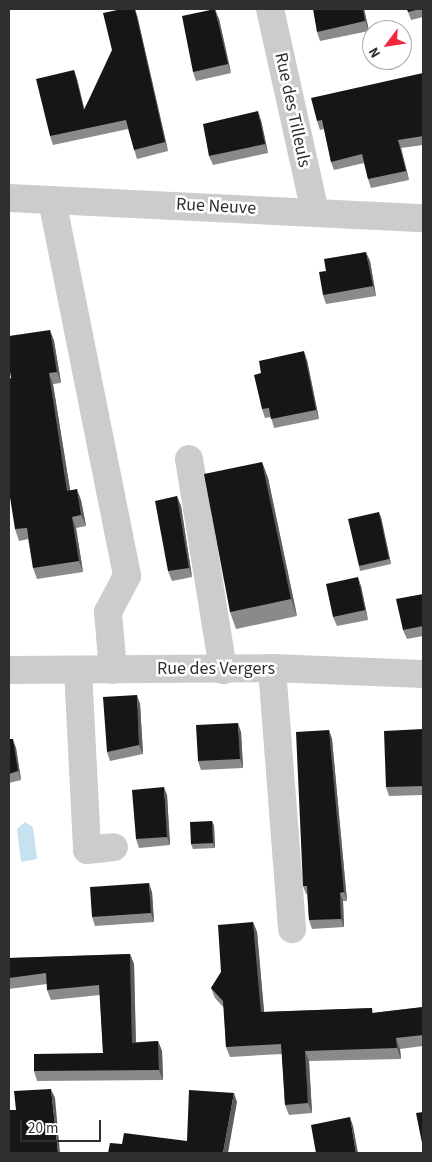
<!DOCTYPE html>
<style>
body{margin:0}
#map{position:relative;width:432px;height:1162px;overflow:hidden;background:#fff;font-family:"Source Sans 3",sans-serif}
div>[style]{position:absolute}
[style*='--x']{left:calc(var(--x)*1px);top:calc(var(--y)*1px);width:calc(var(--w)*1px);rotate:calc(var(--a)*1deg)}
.water>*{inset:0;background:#c8e1ee}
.minor>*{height:28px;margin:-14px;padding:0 14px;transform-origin:14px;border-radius:14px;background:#ccc}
.wall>*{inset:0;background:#8a8a8a}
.shaded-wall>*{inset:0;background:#5c5c5c}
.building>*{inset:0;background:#161616}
span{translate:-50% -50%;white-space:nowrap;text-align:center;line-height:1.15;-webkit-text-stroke:5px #fff;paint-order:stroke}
.street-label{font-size:18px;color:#2f2f2f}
.frame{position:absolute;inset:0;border:10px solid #2f2f2f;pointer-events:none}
.north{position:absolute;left:362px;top:20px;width:50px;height:50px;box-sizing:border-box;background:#fff;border:1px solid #acacac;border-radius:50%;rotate:239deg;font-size:14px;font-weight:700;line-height:20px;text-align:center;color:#2f2f2f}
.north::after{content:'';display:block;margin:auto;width:18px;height:22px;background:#f02840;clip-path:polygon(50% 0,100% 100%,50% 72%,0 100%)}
.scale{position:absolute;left:20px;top:1120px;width:81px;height:22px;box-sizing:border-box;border:2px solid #2f2f2f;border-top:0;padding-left:6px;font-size:15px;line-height:18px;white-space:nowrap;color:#2f2f2f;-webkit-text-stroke:4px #fff;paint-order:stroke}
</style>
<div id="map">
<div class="water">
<i style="clip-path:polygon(25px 822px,33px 827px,37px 859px,21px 862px,17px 829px)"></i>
</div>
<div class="minor">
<i style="--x:270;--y:9;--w:208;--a:77.5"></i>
<i style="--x:9;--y:198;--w:414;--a:2.8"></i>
<i style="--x:52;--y:200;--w:383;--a:78.7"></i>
<i style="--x:127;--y:576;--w:41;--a:117.8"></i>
<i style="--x:108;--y:612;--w:58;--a:85.1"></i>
<i style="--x:189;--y:459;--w:214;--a:80.8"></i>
<i style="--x:272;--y:668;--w:262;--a:85.6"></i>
<i style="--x:9;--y:670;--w:263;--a:-0.4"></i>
<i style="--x:272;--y:668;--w:151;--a:2.3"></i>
<i style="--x:78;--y:670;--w:180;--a:87.1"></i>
<i style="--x:87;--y:850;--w:27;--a:-6"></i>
</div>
<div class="wall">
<i style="clip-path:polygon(364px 9px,369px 31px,320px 41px,317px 32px)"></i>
<i style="clip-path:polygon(407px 9px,423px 9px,423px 17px,411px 20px)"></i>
<i style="clip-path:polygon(137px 15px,168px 151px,137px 159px,128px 129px,53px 145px,50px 136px,74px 70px,77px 79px,84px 109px)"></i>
<i style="clip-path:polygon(219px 19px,231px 73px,196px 81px,193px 72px)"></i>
<i style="clip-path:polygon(423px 73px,423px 145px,401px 148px,409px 180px,371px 188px,368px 179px,364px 163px,334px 170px,331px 162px,324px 129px,320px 130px,317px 121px)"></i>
<i style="clip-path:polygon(261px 120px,268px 153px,213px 165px,209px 156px)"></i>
<i style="clip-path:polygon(370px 261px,376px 296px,326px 304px,323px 295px,326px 271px)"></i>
<i style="clip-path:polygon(50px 330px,54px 341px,61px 383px,53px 384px,70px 490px,81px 500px,86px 526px,76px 528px,83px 572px,37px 579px,33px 568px,28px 539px,19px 541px,15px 529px,11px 378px)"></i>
<i style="clip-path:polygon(307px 360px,319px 419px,274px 428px,271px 417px,265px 418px,262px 409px)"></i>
<i style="clip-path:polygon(262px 462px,268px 478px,297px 616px,236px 629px,230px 612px)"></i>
<i style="clip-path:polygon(177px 496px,181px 506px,192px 577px,172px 581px,168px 571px)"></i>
<i style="clip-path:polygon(381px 517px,391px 564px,360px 571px,359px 566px)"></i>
<i style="clip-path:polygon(361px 586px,368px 620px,337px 626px,333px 617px)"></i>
<i style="clip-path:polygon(423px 594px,423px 636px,407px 639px,403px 630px)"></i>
<i style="clip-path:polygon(140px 704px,143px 754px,110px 761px,107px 752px)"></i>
<i style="clip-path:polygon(423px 729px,423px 795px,389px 796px,386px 787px)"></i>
<i style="clip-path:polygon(329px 730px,332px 739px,347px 901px,343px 901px,344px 927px,312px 929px,309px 920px,307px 894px,306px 894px,303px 886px)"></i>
<i style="clip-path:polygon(241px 732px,243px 768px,201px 770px,198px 761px)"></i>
<i style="clip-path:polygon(9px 739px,16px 748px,21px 780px,9px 783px)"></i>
<i style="clip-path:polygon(167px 795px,170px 845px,139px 848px,136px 839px)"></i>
<i style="clip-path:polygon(212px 821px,214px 826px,215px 848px,193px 849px,191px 844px)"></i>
<i style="clip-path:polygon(152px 892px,154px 922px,95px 926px,92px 917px)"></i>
<i style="clip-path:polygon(253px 922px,257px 932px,264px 1012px,372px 1008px,373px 1013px,423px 1007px,423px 1046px,400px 1049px,401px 1059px,309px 1061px,312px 1113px,289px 1115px,285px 1105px,282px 1054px,230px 1057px,226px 1047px,224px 1008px,215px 998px,211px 988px)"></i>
<i style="clip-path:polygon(130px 954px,134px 964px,136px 1042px,158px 1041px,162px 1051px,163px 1080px,37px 1081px,34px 1071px,103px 1053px,100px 995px,51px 1000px,47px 990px,47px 984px,9px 989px,9px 958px)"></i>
</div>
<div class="shaded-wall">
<i style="clip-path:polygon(135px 9px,137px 15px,168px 151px,165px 142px)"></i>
<i style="clip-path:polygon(215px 9px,219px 19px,231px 73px,228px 64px)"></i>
<i style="clip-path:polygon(363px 9px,364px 9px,369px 31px,365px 21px)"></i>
<i style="clip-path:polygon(74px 70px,77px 79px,87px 120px,84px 110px)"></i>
<i style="clip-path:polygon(258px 111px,261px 120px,268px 153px,265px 144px)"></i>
<i style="clip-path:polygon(398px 140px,401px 148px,409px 180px,406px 171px)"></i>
<i style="clip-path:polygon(366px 252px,370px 261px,376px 296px,373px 286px)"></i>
<i style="clip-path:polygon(50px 330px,54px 341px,61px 383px,57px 372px)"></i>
<i style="clip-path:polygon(304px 351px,307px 360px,319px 419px,316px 410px)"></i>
<i style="clip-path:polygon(49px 373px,53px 384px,72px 502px,67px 491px)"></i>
<i style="clip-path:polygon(262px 462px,268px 478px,297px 616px,291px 599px)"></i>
<i style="clip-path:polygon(77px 489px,81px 500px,86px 526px,81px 515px)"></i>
<i style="clip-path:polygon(177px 496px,181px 506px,192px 577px,189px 568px)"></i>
<i style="clip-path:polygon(379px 512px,381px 517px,391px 564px,389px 559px)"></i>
<i style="clip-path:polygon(72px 517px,76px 528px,83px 572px,79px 561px)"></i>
<i style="clip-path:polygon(358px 577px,361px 586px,368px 620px,365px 610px)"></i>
<i style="clip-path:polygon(137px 695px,140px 704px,143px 754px,139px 745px)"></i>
<i style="clip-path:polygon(238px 723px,241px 732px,243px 768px,240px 759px)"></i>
<i style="clip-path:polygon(329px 730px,332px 739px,347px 901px,344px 892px)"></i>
<i style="clip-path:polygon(13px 739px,16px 748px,21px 780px,18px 771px)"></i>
<i style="clip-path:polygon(164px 787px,167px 795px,170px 845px,167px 837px)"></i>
<i style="clip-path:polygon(212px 821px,214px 826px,215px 848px,213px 843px)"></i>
<i style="clip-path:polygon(149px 883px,152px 892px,154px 922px,151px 913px)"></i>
<i style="clip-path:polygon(340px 893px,343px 901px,344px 927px,341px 919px)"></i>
<i style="clip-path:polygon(253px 922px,257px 932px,265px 1022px,261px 1012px)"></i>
<i style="clip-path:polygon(130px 954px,134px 964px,136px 1052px,132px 1043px)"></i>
<i style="clip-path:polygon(396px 1038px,400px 1049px,401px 1059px,397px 1048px)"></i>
<i style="clip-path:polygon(158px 1041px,162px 1051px,163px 1080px,159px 1070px)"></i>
<i style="clip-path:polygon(305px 1051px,309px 1061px,312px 1113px,308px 1103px)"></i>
<i style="clip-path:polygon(51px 1089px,55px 1098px,60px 1153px,58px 1153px)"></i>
<i style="clip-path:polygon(234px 1093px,237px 1102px,228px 1153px,223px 1153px)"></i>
<i style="clip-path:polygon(350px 1117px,353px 1126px,358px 1153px,356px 1153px)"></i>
</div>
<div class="building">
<i style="clip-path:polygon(122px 9px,135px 9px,165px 142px,134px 150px,126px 120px,50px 136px,36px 79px,74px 70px,84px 110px,112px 50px,103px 13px)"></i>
<i style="clip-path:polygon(215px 9px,228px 64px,193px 72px,182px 16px)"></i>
<i style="clip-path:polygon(313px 9px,363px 9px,365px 21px,317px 32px)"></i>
<i style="clip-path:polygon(407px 9px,420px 9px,408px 12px)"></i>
<i style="clip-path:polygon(423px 73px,423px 136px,398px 140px,406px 171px,368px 179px,362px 154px,331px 162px,322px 120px,317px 121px,311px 98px)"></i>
<i style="clip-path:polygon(258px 111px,265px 144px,209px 156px,203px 124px)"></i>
<i style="clip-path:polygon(366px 252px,373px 286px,323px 295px,319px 272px,326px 271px,324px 259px)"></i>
<i style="clip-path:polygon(50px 330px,57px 372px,49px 373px,67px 491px,77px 489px,81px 515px,72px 517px,79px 561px,33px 568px,27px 528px,15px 529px,9px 491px,9px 379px,11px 378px,9px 366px,9px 336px)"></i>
<i style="clip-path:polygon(304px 351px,316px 410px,271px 419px,269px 408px,262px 409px,254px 375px,261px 373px,259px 361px)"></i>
<i style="clip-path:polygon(262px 462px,291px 599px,230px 612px,204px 474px)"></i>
<i style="clip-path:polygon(177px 496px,189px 568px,168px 571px,155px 501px)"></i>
<i style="clip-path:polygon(379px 512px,389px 559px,359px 566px,348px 519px)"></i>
<i style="clip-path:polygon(358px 577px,365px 610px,333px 617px,326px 584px)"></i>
<i style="clip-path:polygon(423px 594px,423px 626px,403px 630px,396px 599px)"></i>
<i style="clip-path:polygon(137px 695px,139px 745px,107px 752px,103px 697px)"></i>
<i style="clip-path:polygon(238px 723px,240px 759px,198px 761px,196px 725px)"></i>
<i style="clip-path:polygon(423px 729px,423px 786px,386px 787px,384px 731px)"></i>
<i style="clip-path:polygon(329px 730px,344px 892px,340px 893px,341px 919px,309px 920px,307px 886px,303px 886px,296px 732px)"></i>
<i style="clip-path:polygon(9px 739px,13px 739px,18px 771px,9px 774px)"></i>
<i style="clip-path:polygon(164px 787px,167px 837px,136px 839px,132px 790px)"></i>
<i style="clip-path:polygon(212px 821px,213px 843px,191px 844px,190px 822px)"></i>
<i style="clip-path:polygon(149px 883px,151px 913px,92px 917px,90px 887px)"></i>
<i style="clip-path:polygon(253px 922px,261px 1012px,372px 1008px,372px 1013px,423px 1007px,423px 1035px,396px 1038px,397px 1048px,305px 1051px,308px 1103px,285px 1105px,281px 1044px,226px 1047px,223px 1001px,211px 988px,221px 972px,218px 925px)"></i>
<i style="clip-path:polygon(130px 954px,132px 1043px,158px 1041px,159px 1070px,34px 1071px,34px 1054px,103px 1053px,99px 985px,47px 990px,46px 973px,9px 978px,9px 958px)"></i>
<i style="clip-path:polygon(51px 1089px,58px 1153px,9px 1153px,9px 1110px,16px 1110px,14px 1091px)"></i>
<i style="clip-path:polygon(189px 1090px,234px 1093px,223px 1153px,108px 1153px,110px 1143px,122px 1144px,124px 1133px,187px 1141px)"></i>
<i style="clip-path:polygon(423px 1112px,423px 1148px,416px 1113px)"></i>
<i style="clip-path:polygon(350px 1117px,356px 1153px,316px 1153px,311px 1125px)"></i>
</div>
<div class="street-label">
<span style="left:292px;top:110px;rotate:78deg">Rue des Tilleuls</span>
<span style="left:216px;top:207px;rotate:3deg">Rue Neuve</span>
<span style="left:216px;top:669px">Rue des Vergers</span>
</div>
<div class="frame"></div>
<div class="north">N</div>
<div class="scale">20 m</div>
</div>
